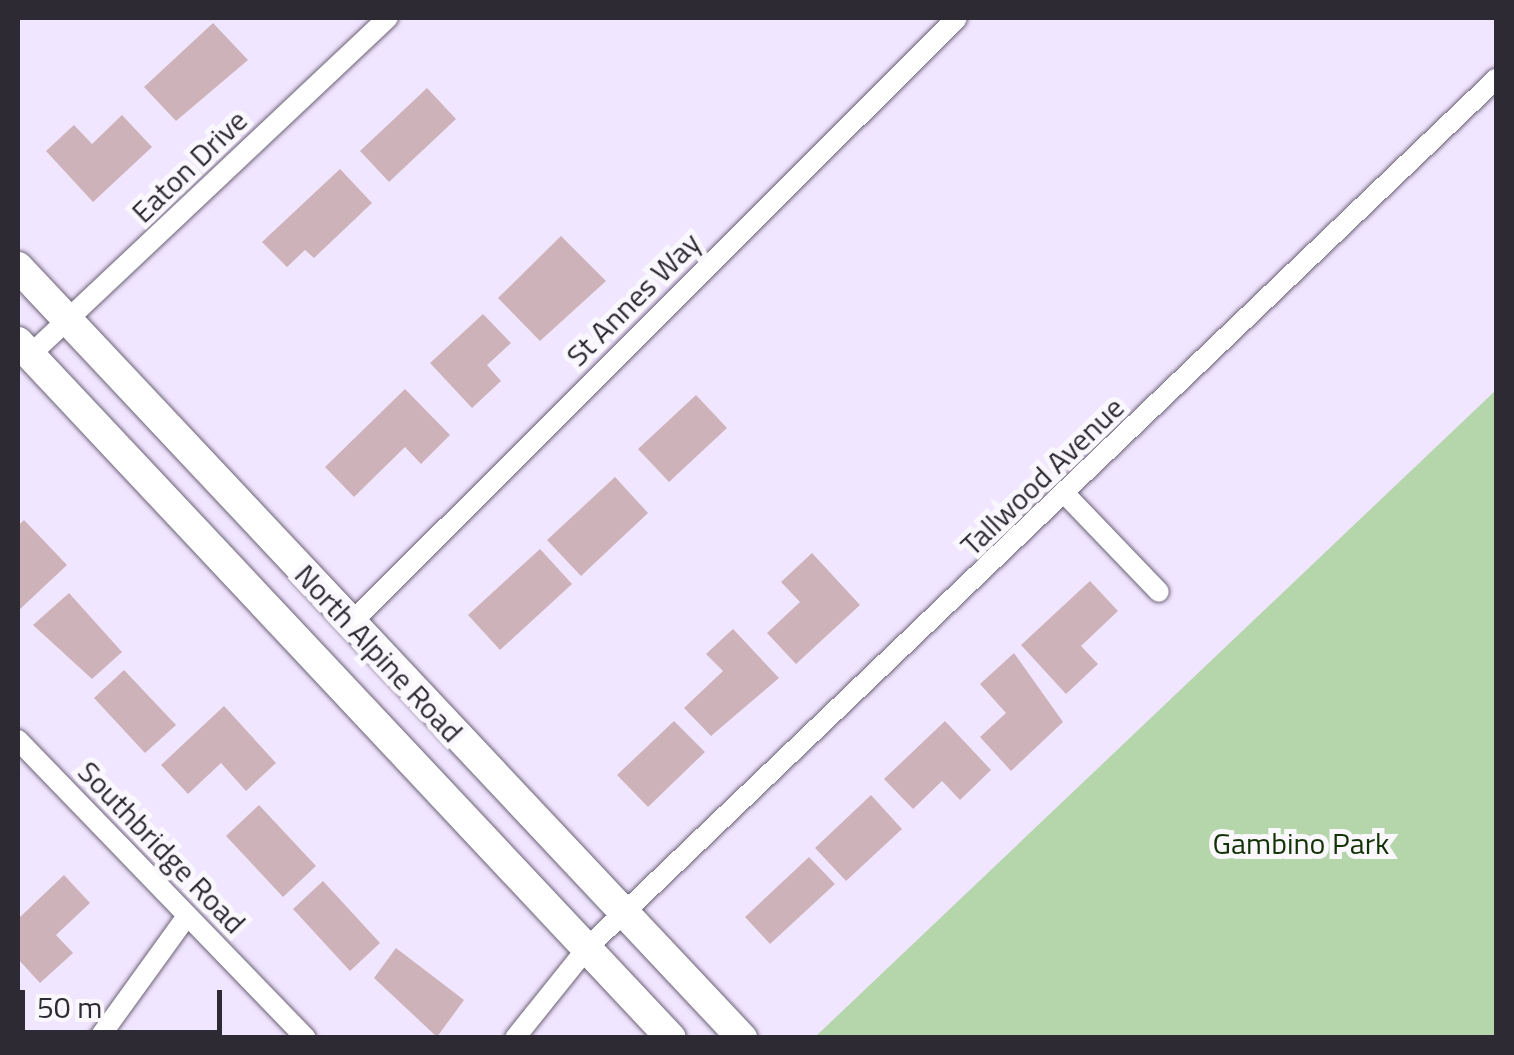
<!DOCTYPE html>
<style>
body{margin:0}
#map{position:relative;width:1514px;height:1055px;overflow:hidden;background:#f1e6ff;font-family:"Titillium Web",sans-serif}
div>[style]{position:absolute}
[style*='--x']{left:calc(var(--x)*1px);top:calc(var(--y)*1px);width:calc(var(--w)*1px);rotate:calc(var(--a)*1deg)}
.green>*{inset:0;background:#b5d6ab}
.building>*{inset:0;background:#ceb2b9}
.roads{filter:drop-shadow(0 0 2px #6b6276) drop-shadow(0 0 2px #6b6276)}
.street>*{height:20px;margin:-10px;padding:0 10px;transform-origin:10px;border-radius:10px;background:#fff}
.secondary>*{height:30px;margin:-15px;padding:0 15px;transform-origin:15px;border-radius:15px;background:#fff}
span{translate:-50% -50%;white-space:nowrap;text-align:center;line-height:1.15;-webkit-text-stroke:10px #faf8fd;paint-order:stroke}
.street-label{font-size:30px;color:#2e2a33}
.park-label{font-size:30px;color:#133306}
.frame{position:absolute;inset:0;border:20px solid #2e2a33;pointer-events:none}
.scale{position:absolute;left:20px;top:990px;width:202px;height:45px;box-sizing:border-box;border:5px solid #2e2a33;border-top:0;padding-left:12px;font-size:30px;line-height:35px;white-space:nowrap;color:#2e2a33;-webkit-text-stroke:8px #faf8fd;paint-order:stroke}
</style>
<div id="map">
<div class="green">
<i style="clip-path:polygon(1496px 390px,1496px 1037px,815px 1037px)"></i>
</div>
<div class="building">
<i style="clip-path:polygon(213px 23px,248px 60px,176px 121px,144px 87px)"></i>
<i style="clip-path:polygon(427px 88px,456px 119px,389px 182px,360px 151px)"></i>
<i style="clip-path:polygon(122px 115px,152px 147px,93px 202px,46px 151px,74px 125px,92px 144px)"></i>
<i style="clip-path:polygon(340px 169px,372px 203px,314px 258px,305px 250px,287px 267px,262px 242px)"></i>
<i style="clip-path:polygon(561px 236px,606px 281px,540px 341px,498px 298px)"></i>
<i style="clip-path:polygon(483px 314px,511px 343px,487px 365px,501px 381px,472px 408px,430px 363px)"></i>
<i style="clip-path:polygon(405px 389px,450px 435px,421px 464px,405px 447px,354px 497px,325px 467px)"></i>
<i style="clip-path:polygon(696px 395px,727px 428px,669px 482px,638px 449px)"></i>
<i style="clip-path:polygon(615px 477px,648px 513px,581px 576px,547px 540px)"></i>
<i style="clip-path:polygon(24px 520px,67px 565px,18px 611px,18px 526px)"></i>
<i style="clip-path:polygon(540px 549px,572px 584px,500px 650px,468px 615px)"></i>
<i style="clip-path:polygon(812px 553px,860px 605px,796px 664px,767px 633px,800px 602px,781px 582px)"></i>
<i style="clip-path:polygon(1090px 581px,1118px 611px,1081px 646px,1098px 664px,1066px 694px,1021px 645px)"></i>
<i style="clip-path:polygon(69px 593px,122px 652px,92px 679px,33px 625px)"></i>
<i style="clip-path:polygon(733px 629px,779px 678px,711px 736px,684px 708px,723px 671px,706px 654px)"></i>
<i style="clip-path:polygon(1014px 653px,1063px 722px,1011px 771px,980px 737px,1006px 713px,980px 684px)"></i>
<i style="clip-path:polygon(124px 670px,176px 725px,145px 753px,94px 698px)"></i>
<i style="clip-path:polygon(224px 706px,276px 763px,246px 791px,221px 763px,188px 794px,161px 765px)"></i>
<i style="clip-path:polygon(674px 721px,705px 752px,648px 807px,617px 775px)"></i>
<i style="clip-path:polygon(945px 721px,991px 770px,960px 800px,942px 781px,913px 809px,884px 779px)"></i>
<i style="clip-path:polygon(871px 795px,902px 829px,846px 881px,815px 848px)"></i>
<i style="clip-path:polygon(259px 805px,316px 866px,283px 897px,226px 836px)"></i>
<i style="clip-path:polygon(809px 857px,835px 884px,770px 944px,745px 917px)"></i>
<i style="clip-path:polygon(64px 875px,90px 903px,56px 935px,73px 953px,40px 983px,18px 959px,18px 919px)"></i>
<i style="clip-path:polygon(323px 881px,380px 943px,350px 971px,293px 909px)"></i>
<i style="clip-path:polygon(396px 948px,464px 1000px,437px 1037px,374px 978px)"></i>
</div>
<div class="roads">
<div class="street">
<i style="--x:30;--y:355;--w:492;--a:-43.3"></i>
<i style="--x:1066;--y:495;--w:134;--a:46.2"></i>
<i style="--x:351;--y:623;--w:856;--a:-44.95"></i>
<i style="--x:18;--y:740;--w:414;--a:46"></i>
<i style="--x:99;--y:1038;--w:150;--a:-54.2"></i>
<i style="--x:515;--y:1038;--w:115;--a:-51.3"></i>
<i style="--x:587;--y:948;--w:1258;--a:-43.71"></i>
</div>
<div class="secondary">
<i style="--x:18;--y:267;--w:1058;--a:46.8"></i>
<i style="--x:18;--y:342;--w:954;--a:46.83"></i>
</div>
</div>
<div class="street-label">
<span style="left:189px;top:166px;rotate:-44deg">Eaton Drive</span>
<span style="left:633px;top:299px;rotate:-45deg">St Annes Way</span>
<span style="left:1042px;top:476px;rotate:-44deg">Tallwood Avenue</span>
<span style="left:379px;top:653px;rotate:47deg">North Alpine Road</span>
<span style="left:162px;top:847px;rotate:46deg">Southbridge Road</span>
</div>
<div class="park-label">
<span style="left:1301px;top:843px">Gambino Park</span>
</div>
<div class="frame"></div>
<div class="scale">50 m</div>
</div>
